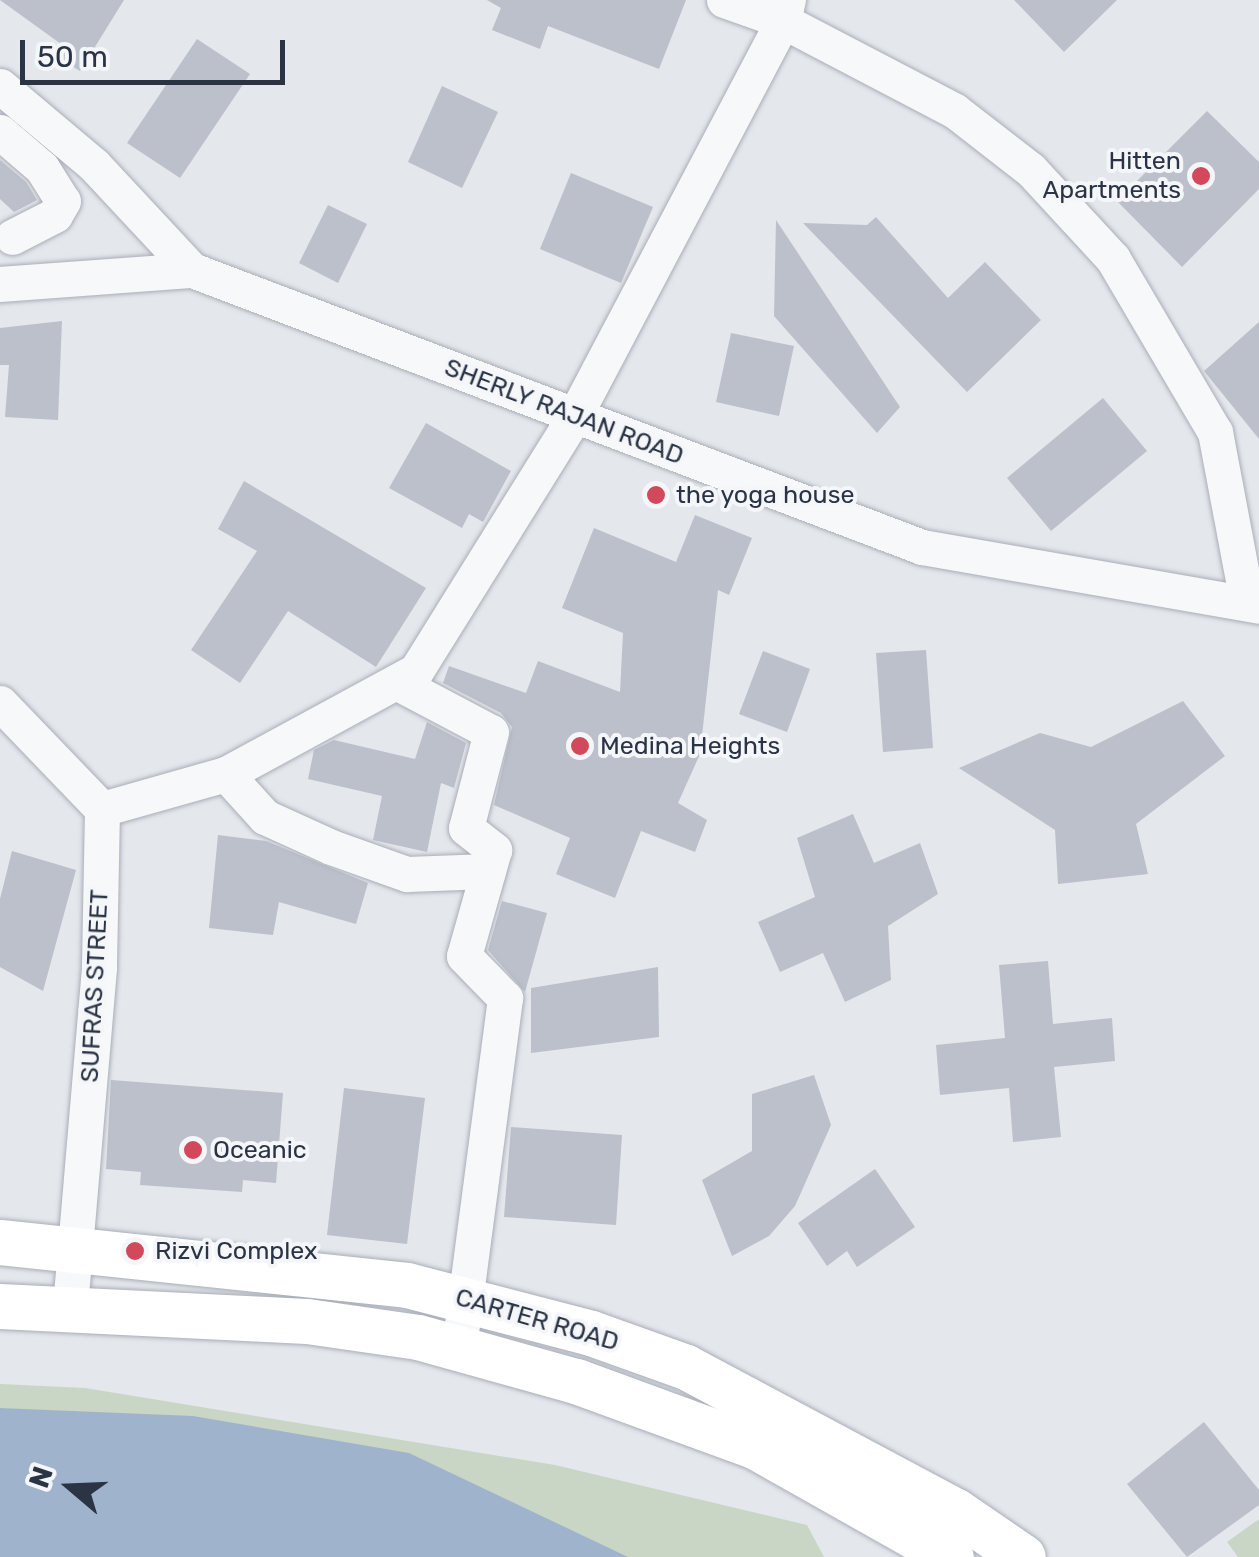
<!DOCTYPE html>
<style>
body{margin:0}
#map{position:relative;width:1259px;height:1557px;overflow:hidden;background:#e4e7ec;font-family:Rubik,sans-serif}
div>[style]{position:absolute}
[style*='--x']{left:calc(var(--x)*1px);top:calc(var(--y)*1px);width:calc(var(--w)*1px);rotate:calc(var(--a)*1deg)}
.green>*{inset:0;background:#c9d6c5}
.water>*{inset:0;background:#9fb4cc}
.building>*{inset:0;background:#bbc0ca}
.roads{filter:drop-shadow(0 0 2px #a9aeb7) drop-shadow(0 0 2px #a9aeb7)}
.minor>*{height:35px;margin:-17.5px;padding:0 17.5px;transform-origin:17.5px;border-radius:17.5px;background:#f7f8fa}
.major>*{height:45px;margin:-22.5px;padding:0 22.5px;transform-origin:22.5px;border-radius:22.5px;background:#fff}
.dots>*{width:28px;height:28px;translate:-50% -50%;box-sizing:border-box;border:5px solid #f4f6f9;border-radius:50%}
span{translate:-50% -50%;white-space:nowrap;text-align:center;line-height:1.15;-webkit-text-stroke:8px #f4f6f9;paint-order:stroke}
.poi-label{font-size:25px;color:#2b3445}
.right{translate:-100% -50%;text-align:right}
.left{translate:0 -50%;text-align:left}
.street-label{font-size:25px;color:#2b3445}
.north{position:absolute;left:20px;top:1437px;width:100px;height:100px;-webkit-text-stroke:8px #f4f6f9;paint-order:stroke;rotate:289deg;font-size:28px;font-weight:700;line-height:40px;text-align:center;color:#2b3445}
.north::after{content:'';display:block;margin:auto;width:35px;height:45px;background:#2b3445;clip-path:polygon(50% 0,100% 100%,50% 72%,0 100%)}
.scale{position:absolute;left:20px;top:40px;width:265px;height:45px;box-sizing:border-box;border:5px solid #2b3445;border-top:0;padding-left:12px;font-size:30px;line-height:35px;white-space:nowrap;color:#2b3445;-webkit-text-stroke:8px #f4f6f9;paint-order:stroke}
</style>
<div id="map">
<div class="green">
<i style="clip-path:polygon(0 1384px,85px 1388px,555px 1465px,807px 1525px,824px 1557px,0 1557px)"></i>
<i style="clip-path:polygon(1259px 1519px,1259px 1557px,1238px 1557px,1227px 1542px)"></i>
</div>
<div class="water">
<i style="clip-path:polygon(0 1408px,193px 1416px,409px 1453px,628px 1557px,0 1557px)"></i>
</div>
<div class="building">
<i style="clip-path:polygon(0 0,124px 0,80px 71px,54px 55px,61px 44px)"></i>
<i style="clip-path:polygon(487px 0,686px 0,659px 69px,548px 26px,540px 49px,492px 30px,501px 8px)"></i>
<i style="clip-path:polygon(1014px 0,1117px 0,1064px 52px)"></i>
<i style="clip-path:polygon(197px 39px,250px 74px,180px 178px,127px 143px)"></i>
<i style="clip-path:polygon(442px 86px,498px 112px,462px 188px,408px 162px)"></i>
<i style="clip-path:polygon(1207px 111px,1259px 162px,1259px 189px,1182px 267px,1117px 201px)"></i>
<i style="clip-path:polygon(0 160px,26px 182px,37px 200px,14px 212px,0 199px)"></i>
<i style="clip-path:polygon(571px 173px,653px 207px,621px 283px,540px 249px)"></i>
<i style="clip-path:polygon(328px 205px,367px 224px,338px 283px,299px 263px)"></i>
<i style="clip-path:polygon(876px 217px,948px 298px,985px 262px,1041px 320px,967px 392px,803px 223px,867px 225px)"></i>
<i style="clip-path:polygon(776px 220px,900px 407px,877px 433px,774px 316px)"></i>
<i style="clip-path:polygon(62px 321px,58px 420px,5px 417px,9px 365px,0 365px,0 328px)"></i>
<i style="clip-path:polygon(1259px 322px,1259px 439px,1204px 371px)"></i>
<i style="clip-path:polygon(731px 333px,794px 346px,779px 416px,716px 402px)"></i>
<i style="clip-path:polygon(1103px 398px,1147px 451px,1051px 531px,1007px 478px)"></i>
<i style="clip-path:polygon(426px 423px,511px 471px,483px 522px,469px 514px,462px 528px,389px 488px)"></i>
<i style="clip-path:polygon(244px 481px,426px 588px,376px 667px,288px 611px,240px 683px,191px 650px,257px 551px,218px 529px)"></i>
<i style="clip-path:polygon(695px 515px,752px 538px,729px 595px,718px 590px,700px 754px,678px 803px,707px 820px,695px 852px,641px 831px,615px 898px,556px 874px,570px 838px,494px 805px,512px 727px,501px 713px,443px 683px,449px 666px,526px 693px,538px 661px,620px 692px,623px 633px,562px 608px,594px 528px,676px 562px)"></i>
<i style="clip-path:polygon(926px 650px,933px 748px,883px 752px,876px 653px)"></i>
<i style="clip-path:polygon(763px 651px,810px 669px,787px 732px,739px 714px)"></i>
<i style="clip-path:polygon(1183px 701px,1225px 756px,1136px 824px,1148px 874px,1058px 884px,1055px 830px,959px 768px,1040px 733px,1091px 747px)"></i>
<i style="clip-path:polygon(427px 722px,466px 743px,454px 788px,441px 783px,427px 852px,373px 840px,382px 796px,308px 779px,314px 750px,334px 740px,415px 759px)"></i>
<i style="clip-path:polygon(853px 814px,874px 863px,920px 843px,938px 894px,888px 926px,891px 980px,845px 1002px,823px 953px,780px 972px,758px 922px,815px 897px,797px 838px)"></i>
<i style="clip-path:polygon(218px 835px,266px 841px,368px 883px,356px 924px,279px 902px,273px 935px,209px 928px)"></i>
<i style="clip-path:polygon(12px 851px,76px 870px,43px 991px,0 967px,0 899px)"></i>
<i style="clip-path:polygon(502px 901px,547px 913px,525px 992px,488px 950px)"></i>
<i style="clip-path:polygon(1048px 961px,1053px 1024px,1112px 1018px,1115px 1061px,1054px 1067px,1061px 1137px,1013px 1142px,1009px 1088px,940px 1095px,936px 1045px,1005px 1038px,999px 965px)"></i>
<i style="clip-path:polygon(658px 967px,659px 1037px,531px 1053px,531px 988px)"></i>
<i style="clip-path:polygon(814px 1075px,831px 1125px,795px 1206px,769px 1236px,732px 1256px,702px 1180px,752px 1151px,752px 1094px)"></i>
<i style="clip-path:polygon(111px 1080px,283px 1093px,276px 1183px,243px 1180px,242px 1192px,140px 1185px,141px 1172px,106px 1169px)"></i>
<i style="clip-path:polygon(344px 1088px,425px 1098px,407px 1244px,327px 1235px)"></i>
<i style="clip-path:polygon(511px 1127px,622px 1135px,616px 1225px,504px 1217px)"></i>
<i style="clip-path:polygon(875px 1169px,915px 1227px,857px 1267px,847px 1251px,827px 1266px,798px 1223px)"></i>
<i style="clip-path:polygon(1204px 1422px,1259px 1490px,1259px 1505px,1187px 1557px,1127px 1484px)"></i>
</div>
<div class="roads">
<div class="minor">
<i style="--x:724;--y:0;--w:63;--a:19.6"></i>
<i style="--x:783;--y:21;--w:194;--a:27.6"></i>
<i style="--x:955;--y:111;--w:96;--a:37.8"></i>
<i style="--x:1031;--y:170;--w:121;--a:47.3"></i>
<i style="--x:1113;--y:259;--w:201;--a:59.5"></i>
<i style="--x:1215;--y:432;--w:172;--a:79.3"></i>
<i style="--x:0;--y:86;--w:123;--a:40"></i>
<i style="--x:94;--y:165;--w:144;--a:47"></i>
<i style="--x:192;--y:270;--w:781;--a:20.78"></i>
<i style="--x:922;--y:547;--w:342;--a:9.9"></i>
<i style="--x:0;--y:132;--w:55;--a:40.6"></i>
<i style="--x:42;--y:168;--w:39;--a:58"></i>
<i style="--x:63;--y:201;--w:16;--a:120"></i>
<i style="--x:55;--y:215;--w:48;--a:152.9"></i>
<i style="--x:0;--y:284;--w:193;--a:-4.2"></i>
<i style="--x:396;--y:682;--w:107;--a:27.8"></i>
<i style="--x:491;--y:732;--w:99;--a:104.6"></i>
<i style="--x:466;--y:828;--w:36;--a:38"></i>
<i style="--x:494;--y:850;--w:110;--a:105.8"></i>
<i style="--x:464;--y:956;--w:59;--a:45.7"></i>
<i style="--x:505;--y:998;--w:353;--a:97.5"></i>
<i style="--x:0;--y:703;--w:147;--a:46.1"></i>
<i style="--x:102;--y:809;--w:159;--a:91.1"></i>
<i style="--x:99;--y:968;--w:342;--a:94.9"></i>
<i style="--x:226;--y:774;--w:58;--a:47.8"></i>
<i style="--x:265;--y:817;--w:72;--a:24.4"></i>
<i style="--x:331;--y:847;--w:81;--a:19.6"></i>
<i style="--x:407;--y:874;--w:81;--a:-2.1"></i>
<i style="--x:102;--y:809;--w:129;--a:-15.8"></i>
<i style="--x:226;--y:774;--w:216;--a:-28.5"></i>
<i style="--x:416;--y:671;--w:299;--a:-58.1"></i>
<i style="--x:574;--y:417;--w:448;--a:-62.2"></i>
<i style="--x:783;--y:21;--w:22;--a:-77"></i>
</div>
<div class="major">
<i style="--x:0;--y:1242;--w:409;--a:6"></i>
<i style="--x:407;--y:1285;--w:190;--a:14.6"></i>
<i style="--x:591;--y:1333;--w:101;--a:19.7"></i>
<i style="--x:686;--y:1367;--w:306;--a:28.1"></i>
<i style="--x:956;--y:1511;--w:81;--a:34.5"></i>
<i style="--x:0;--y:1306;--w:307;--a:2.8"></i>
<i style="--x:307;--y:1321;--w:112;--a:8.2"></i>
<i style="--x:418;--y:1337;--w:164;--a:15.6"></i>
<i style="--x:576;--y:1381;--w:189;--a:20.1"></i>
<i style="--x:754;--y:1446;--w:226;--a:29.4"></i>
</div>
</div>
<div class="dots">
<i style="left:1201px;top:176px;background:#d1495b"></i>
<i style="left:656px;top:495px;background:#d1495b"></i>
<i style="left:580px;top:746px;background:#d1495b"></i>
<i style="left:193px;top:1150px;background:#d1495b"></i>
<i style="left:135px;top:1251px;background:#d1495b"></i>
</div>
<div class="poi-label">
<span class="right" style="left:1181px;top:176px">Hitten<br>Apartments</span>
<span class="left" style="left:676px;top:495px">the yoga house</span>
<span class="left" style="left:600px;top:746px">Medina Heights</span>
<span class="left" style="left:213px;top:1150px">Oceanic</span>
<span class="left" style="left:155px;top:1251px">Rizvi Complex</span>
</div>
<div class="street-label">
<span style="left:564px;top:412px;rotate:21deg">SHERLY RAJAN ROAD</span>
<span style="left:95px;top:986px;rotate:-87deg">SUFRAS STREET</span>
<span style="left:537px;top:1320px;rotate:16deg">CARTER ROAD</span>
</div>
<div class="north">N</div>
<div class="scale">50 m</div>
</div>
